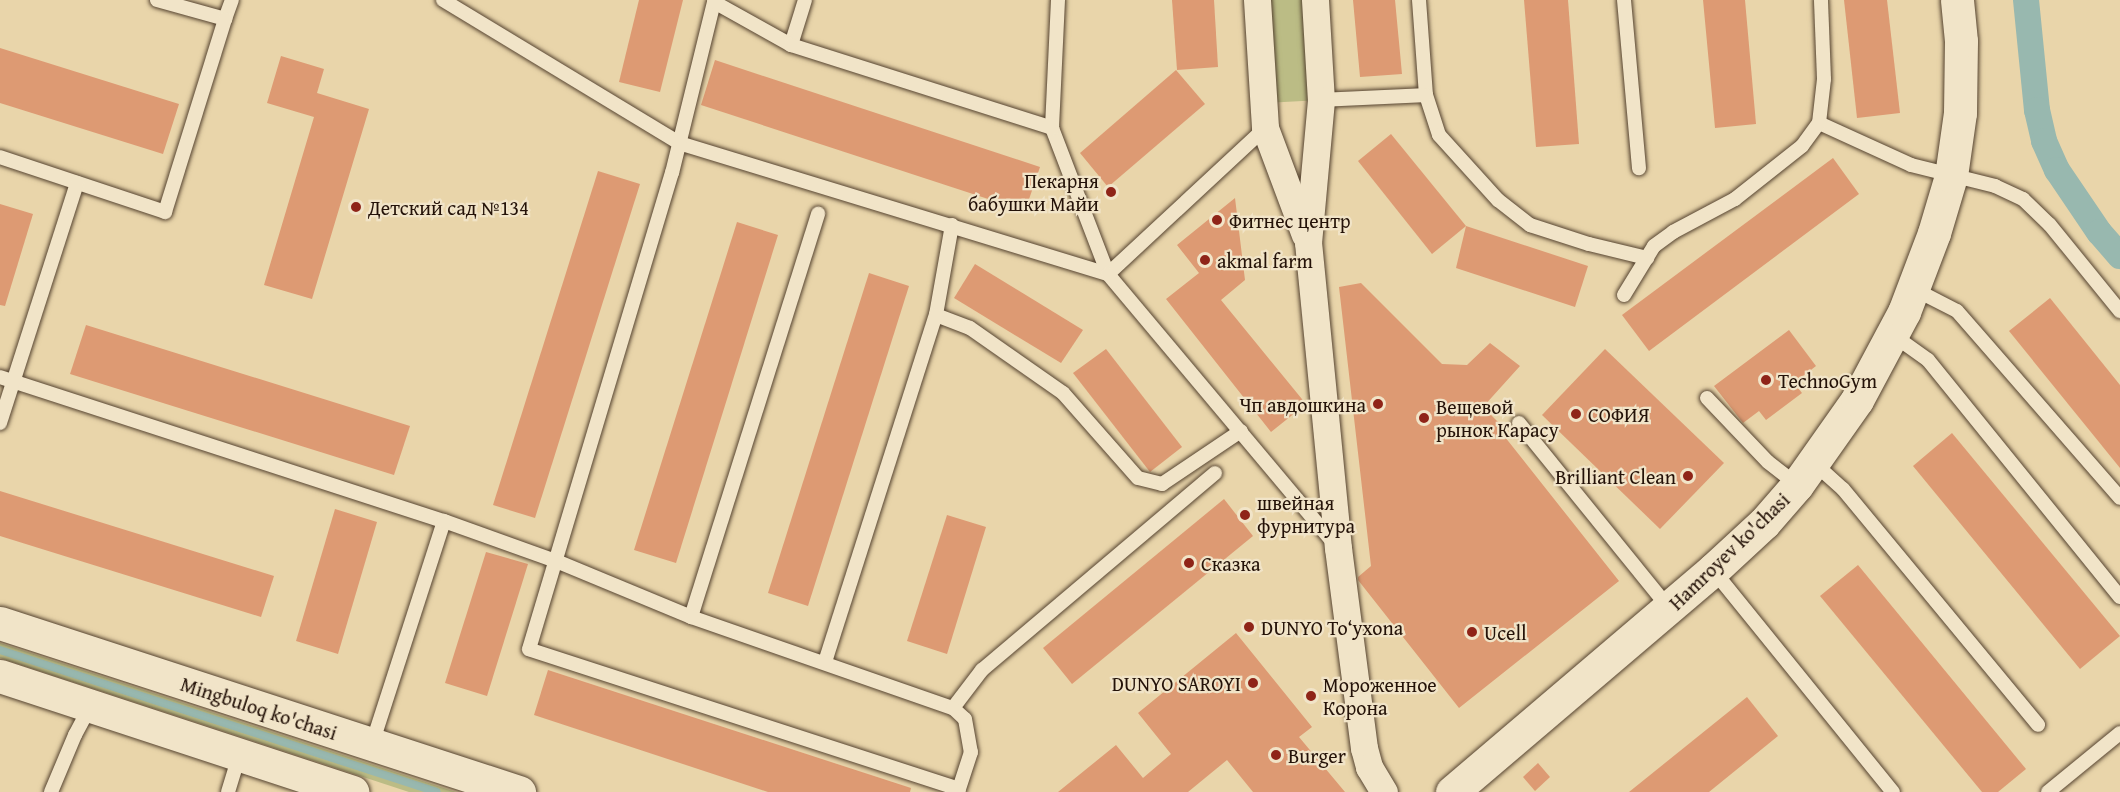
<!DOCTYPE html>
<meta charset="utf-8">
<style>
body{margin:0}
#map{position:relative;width:2120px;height:792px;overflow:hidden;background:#e9d5aa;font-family:"Gentium Book Plus",serif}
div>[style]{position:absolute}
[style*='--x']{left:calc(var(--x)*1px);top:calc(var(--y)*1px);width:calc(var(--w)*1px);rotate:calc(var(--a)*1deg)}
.green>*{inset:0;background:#bbbc85}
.stream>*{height:8px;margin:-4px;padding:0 4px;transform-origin:4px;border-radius:4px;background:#98b8af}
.canal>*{height:26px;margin:-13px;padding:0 13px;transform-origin:13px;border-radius:13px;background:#98b8af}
.building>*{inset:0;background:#dd9a73}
.roads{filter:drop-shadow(0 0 2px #554330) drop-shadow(0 0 2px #554330)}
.service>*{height:14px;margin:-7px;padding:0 7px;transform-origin:7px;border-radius:7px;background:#f1e4c8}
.minor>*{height:27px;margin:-13.5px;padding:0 13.5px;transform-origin:13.5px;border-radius:13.5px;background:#f1e4c8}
.secondary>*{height:33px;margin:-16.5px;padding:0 16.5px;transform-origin:16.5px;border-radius:16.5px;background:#f1e4c8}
.dots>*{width:16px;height:16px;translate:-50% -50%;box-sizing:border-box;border:3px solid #f1e4c8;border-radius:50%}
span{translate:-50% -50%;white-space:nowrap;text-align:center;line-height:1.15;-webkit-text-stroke:4.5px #f1e4c8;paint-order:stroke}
.poi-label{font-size:20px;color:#241208}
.right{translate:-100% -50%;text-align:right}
.left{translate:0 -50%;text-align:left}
.street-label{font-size:20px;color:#241208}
</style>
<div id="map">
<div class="green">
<i style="clip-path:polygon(1257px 0,1315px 0,1321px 100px,1263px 103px)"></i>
<i style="clip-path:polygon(0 643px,456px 792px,409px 792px,0 658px)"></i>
</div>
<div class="stream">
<i style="--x:0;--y:650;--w:459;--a:18"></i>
</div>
<div class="canal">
<i style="--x:2026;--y:0;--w:111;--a:84.3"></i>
<i style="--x:2037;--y:110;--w:32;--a:77"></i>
<i style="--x:2044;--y:141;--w:32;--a:66"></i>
<i style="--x:2057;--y:170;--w:75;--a:55.9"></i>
<i style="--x:2099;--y:232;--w:32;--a:49"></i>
</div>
<div class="building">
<i style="clip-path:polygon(639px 0,683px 0,660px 92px,619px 82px)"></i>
<i style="clip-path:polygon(1172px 0,1214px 0,1218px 67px,1177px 70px)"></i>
<i style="clip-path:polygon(1353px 0,1395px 0,1402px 74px,1360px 77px)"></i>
<i style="clip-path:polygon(1524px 0,1568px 0,1579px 144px,1536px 147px)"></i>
<i style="clip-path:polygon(1703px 0,1745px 0,1756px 124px,1715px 128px)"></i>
<i style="clip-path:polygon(1844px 0,1887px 0,1900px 113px,1857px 118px)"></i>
<i style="clip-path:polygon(0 48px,179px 104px,163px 154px,0 103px)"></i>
<i style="clip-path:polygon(281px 56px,324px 69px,317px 93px,369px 109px,312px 299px,264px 285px,314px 117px,267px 103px)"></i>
<i style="clip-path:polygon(715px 60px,1040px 167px,1025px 211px,701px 105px)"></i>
<i style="clip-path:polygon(1176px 70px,1205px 104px,1108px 187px,1080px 153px)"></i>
<i style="clip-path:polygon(1391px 134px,1466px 226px,1432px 254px,1358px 161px)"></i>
<i style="clip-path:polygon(1833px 158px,1859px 194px,1649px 351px,1622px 315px)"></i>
<i style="clip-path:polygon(598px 171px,640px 184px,535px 518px,493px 505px)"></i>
<i style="clip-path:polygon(1235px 198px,1245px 280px,1221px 300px,1306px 404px,1271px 432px,1166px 299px,1199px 273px,1177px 245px)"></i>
<i style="clip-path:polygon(0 204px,33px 214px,5px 306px,0 305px)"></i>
<i style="clip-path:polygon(737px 222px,778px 235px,676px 563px,634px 550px)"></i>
<i style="clip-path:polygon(1466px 226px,1588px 266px,1575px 307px,1456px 268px)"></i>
<i style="clip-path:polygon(975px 264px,1083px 330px,1061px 363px,954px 298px)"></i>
<i style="clip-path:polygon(869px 273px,909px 286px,808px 606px,768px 593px)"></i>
<i style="clip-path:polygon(1361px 283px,1442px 364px,1467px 365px,1490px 343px,1520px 366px,1483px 407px,1505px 429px,1501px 432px,1619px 581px,1459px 708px,1358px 580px,1358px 577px,1371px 566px,1339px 287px)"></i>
<i style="clip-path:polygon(2050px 298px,2120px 385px,2120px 468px,2009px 331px)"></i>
<i style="clip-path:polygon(86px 325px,410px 426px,394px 475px,70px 374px)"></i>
<i style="clip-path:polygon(1789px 330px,1816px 366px,1794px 383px,1802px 393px,1766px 420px,1759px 411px,1743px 423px,1714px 386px)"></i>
<i style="clip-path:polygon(1106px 349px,1182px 447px,1150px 472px,1073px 373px)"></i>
<i style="clip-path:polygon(1605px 349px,1724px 463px,1660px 529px,1542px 415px)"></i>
<i style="clip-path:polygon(1952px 433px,2120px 636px,2080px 669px,1913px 466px)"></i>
<i style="clip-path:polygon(0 491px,274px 576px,261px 617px,0 536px)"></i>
<i style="clip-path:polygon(1224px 499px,1253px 536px,1072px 684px,1043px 648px)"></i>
<i style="clip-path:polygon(335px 509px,377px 522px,338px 654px,296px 641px)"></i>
<i style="clip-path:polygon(947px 515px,986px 527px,947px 654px,907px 641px)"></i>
<i style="clip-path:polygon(486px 552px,528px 564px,487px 696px,445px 683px)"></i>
<i style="clip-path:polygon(1858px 565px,2026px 769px,1998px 792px,1982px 792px,1820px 596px)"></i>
<i style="clip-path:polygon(1236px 633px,1312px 727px,1299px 737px,1345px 792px,1253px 792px,1227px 760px,1188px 792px,1058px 792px,1116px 745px,1143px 778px,1171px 754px,1138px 713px)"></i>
<i style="clip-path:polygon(548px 670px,911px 788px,910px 792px,768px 792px,534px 715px)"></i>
<i style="clip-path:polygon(1747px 697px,1778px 736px,1709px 792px,1629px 792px)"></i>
<i style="clip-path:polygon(1538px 763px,1550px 777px,1535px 791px,1523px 777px)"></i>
</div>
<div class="roads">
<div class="service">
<i style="--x:157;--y:0;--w:71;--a:15.6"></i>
<i style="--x:225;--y:19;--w:20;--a:-70"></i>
<i style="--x:443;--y:0;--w:276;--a:31.2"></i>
<i style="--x:679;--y:143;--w:449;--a:17"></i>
<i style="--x:1108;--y:274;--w:214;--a:-42.9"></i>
<i style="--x:1058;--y:0;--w:128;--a:92.7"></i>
<i style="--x:1052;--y:128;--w:156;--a:69"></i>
<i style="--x:1108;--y:274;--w:350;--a:50"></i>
<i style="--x:1419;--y:0;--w:95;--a:85.8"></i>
<i style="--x:1426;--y:95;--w:42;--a:72"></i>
<i style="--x:1439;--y:135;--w:88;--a:47.8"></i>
<i style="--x:1498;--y:200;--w:41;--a:38"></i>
<i style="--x:1530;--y:225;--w:62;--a:17.9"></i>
<i style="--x:1589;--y:244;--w:60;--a:13.6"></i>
<i style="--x:1624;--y:0;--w:169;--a:84.9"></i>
<i style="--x:791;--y:45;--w:47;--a:-72.7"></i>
<i style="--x:1321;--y:100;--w:105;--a:-2.7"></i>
<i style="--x:1819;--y:123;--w:101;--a:24.5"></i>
<i style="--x:1911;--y:165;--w:87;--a:14"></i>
<i style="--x:1995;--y:186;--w:31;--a:25"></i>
<i style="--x:2023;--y:199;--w:37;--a:44"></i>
<i style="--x:2050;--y:225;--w:111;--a:50.9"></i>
<i style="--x:0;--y:157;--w:174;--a:18.4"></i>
<i style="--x:165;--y:212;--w:202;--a:-72.7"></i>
<i style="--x:952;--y:225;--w:91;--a:100.1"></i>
<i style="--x:936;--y:315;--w:36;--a:21"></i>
<i style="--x:970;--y:328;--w:113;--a:35"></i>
<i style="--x:1063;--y:393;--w:113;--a:48.6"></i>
<i style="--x:1138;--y:478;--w:25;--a:14"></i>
<i style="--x:1162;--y:484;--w:95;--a:-33.9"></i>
<i style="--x:1914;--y:289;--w:48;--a:27.1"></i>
<i style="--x:1957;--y:311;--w:248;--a:48.9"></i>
<i style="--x:1624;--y:295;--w:57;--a:-58.5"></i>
<i style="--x:1654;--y:246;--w:24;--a:-36"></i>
<i style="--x:1673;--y:232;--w:70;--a:-28"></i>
<i style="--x:1735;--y:199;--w:85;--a:-38.3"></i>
<i style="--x:1802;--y:146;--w:29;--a:-54"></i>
<i style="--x:1819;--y:123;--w:44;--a:-83.5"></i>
<i style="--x:1824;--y:79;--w:79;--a:-92.2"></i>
<i style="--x:1893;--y:335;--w:43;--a:35.5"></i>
<i style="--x:1928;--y:360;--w:305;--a:51"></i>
<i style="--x:0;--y:377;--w:467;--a:18"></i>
<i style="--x:1707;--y:398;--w:88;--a:46.4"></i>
<i style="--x:1768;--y:462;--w:37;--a:38"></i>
<i style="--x:0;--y:423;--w:252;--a:-72.2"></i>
<i style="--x:1519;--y:423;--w:238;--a:51"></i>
<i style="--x:1814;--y:463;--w:39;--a:42"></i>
<i style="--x:1843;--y:489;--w:306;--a:50.4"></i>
<i style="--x:1713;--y:570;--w:286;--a:51"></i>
<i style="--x:691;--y:617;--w:423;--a:-72.5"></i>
<i style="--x:825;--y:662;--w:364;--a:-72.3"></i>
<i style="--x:953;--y:708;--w:48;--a:-52.7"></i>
<i style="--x:982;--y:670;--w:305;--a:-40.2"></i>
<i style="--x:372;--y:744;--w:234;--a:-72.1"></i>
<i style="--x:444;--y:521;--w:119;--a:19.7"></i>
<i style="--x:556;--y:561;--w:146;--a:22.5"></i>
<i style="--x:691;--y:617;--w:277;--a:19.2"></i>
<i style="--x:953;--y:708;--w:16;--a:43"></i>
<i style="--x:965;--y:719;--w:34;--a:80"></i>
<i style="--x:971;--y:752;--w:42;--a:108"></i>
<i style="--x:959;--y:789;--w:452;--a:-162"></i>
<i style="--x:529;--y:649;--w:497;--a:-73.3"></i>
<i style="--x:672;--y:173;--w:176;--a:-76.2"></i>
<i style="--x:714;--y:2;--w:88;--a:29.2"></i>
<i style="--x:791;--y:45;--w:274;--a:17.6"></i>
<i style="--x:51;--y:792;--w:62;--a:-67.2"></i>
<i style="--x:75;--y:735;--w:32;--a:-62"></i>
<i style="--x:228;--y:792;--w:39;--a:-73"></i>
<i style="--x:2048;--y:792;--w:93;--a:-39.3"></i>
</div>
<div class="minor">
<i style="--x:1257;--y:0;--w:128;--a:86.4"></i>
<i style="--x:1265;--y:128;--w:114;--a:69.5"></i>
<i style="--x:1315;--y:0;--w:100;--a:86.6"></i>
<i style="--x:1321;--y:100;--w:143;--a:95.2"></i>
<i style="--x:1308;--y:242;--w:307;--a:84.4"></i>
<i style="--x:1338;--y:548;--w:202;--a:82.6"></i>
<i style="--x:1364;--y:748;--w:20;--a:75"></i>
<i style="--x:1369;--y:767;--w:29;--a:59"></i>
</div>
<div class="secondary">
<i style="--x:0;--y:623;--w:546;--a:18.04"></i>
<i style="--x:0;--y:676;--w:371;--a:18.2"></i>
<i style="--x:1452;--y:792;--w:343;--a:-40.4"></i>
<i style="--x:1713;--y:570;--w:69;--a:-42.7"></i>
<i style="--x:1764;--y:523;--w:50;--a:-49"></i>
<i style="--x:1797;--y:485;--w:104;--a:-54.8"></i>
<i style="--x:1857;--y:400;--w:100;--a:-61.9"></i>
<i style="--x:1904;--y:312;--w:85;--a:-69.2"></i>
<i style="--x:1934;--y:233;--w:59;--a:-73.4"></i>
<i style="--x:1951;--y:176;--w:64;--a:-81.9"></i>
<i style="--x:1960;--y:113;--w:72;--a:-89.2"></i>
<i style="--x:1961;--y:41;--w:41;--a:-95.6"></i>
</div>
</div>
<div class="dots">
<i style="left:1111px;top:192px;background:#8f2418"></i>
<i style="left:356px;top:207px;background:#8f2418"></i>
<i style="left:1217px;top:220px;background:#8f2418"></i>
<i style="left:1205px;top:260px;background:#8f2418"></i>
<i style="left:1766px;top:380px;background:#8f2418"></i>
<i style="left:1378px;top:404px;background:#8f2418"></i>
<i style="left:1576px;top:414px;background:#8f2418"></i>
<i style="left:1424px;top:418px;background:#8f2418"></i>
<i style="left:1688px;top:476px;background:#8f2418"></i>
<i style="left:1245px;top:515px;background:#8f2418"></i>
<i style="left:1189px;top:563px;background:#8f2418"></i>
<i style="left:1249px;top:627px;background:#8f2418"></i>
<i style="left:1472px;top:632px;background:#8f2418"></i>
<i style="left:1253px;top:683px;background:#8f2418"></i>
<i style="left:1311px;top:696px;background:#8f2418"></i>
<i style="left:1276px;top:755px;background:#8f2418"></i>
</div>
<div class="poi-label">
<span class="right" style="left:1099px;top:192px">Пекарня<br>бабушки Майи</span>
<span class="left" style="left:368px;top:207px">Детский сад №134</span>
<span class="left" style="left:1229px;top:220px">Фитнес центр</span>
<span class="left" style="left:1217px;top:260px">akmal farm</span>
<span class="left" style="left:1778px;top:380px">TechnoGym</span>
<span class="right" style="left:1366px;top:404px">Чп авдошкина</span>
<span class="left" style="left:1436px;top:418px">Вещевой<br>рынок Карасу</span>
<span class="left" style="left:1588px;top:414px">СОФИЯ</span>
<span class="right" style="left:1676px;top:476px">Brilliant Clean</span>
<span class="left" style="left:1257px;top:514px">швейная<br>фурнитура</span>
<span class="left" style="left:1201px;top:563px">Сказка</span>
<span class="left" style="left:1261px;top:627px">DUNYO To‘yxona</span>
<span class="left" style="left:1484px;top:632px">Ucell</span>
<span class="right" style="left:1241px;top:683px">DUNYO SAROYI</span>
<span class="left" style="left:1323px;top:696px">Мороженное<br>Корона</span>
<span class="left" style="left:1288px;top:755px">Burger</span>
</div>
<div class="street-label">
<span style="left:1729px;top:551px;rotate:-44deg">Hamroyev ko'chasi</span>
<span style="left:259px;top:708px;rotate:18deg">Mingbuloq ko'chasi</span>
</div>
</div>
